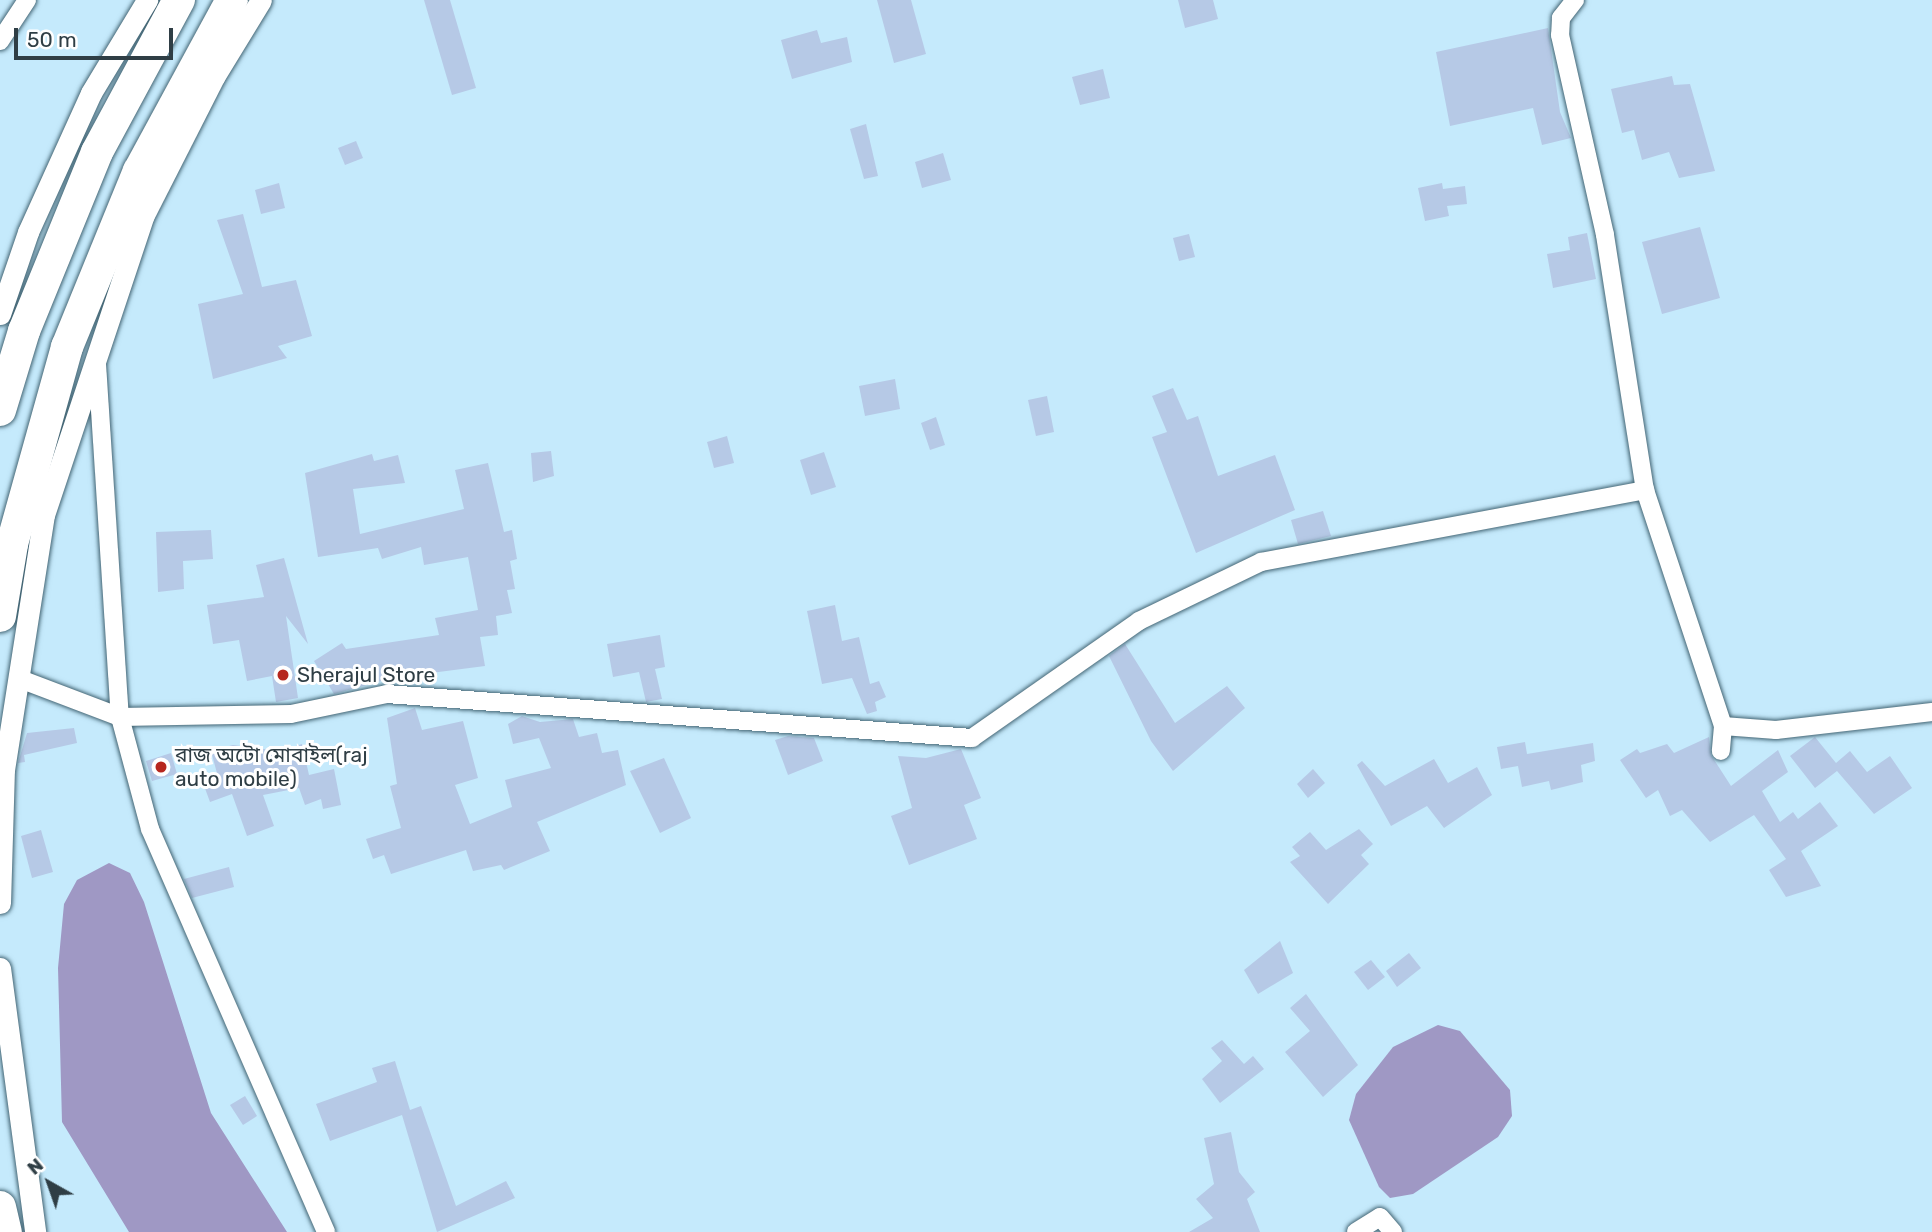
<!DOCTYPE html>
<meta charset="utf-8">
<style>
body{margin:0}
#map{position:relative;width:1932px;height:1232px;overflow:hidden;background:#c5eafc;font-family:Rubik,"Noto Sans Bengali",sans-serif}
div>[style]{position:absolute}
[style*='--x']{left:calc(var(--x)*1px);top:calc(var(--y)*1px);width:calc(var(--w)*1px);rotate:calc(var(--a)*1deg)}
.water>*{inset:0;background:#9f98c4}
.building>*{inset:0;background:#b6c9e6}
.roads{filter:drop-shadow(0 0 2px #436574) drop-shadow(0 0 2px #436574)}
.minor>*{height:18px;margin:-9px;padding:0 9px;transform-origin:9px;border-radius:9px;background:#fff}
.tertiary>*{height:21px;margin:-10.5px;padding:0 10.5px;transform-origin:10.5px;border-radius:10.5px;background:#fff}
.motorway>*{height:32px;margin:-16px;padding:0 16px;transform-origin:16px;border-radius:16px;background:#fff}
.dots>*{width:19px;height:19px;translate:-50% -50%;box-sizing:border-box;border:4px solid #fff;border-radius:50%}
span{translate:-50% -50%;white-space:nowrap;text-align:center;line-height:1.15;-webkit-text-stroke:6px #fff;paint-order:stroke}
.poi-label{font-size:21px;color:#2f3e45}
.left{translate:0 -50%;text-align:left}
.north{position:absolute;left:14px;top:1148px;width:70px;height:70px;-webkit-text-stroke:5px #fff;paint-order:stroke;rotate:320deg;font-size:19px;font-weight:700;line-height:28px;text-align:center;color:#2f3e45}
.north::after{content:'';display:block;margin:auto;width:24px;height:32px;background:#2f3e45;clip-path:polygon(50% 0,100% 100%,50% 72%,0 100%)}
.scale{position:absolute;left:14px;top:28px;width:159px;height:32px;box-sizing:border-box;border:4px solid #2f3e45;border-top:0;padding-left:9px;font-size:21px;line-height:24px;white-space:nowrap;color:#2f3e45;-webkit-text-stroke:5px #fff;paint-order:stroke}
</style>
<div id="map">
<div class="water">
<i style="clip-path:polygon(109px 863px,130px 873px,144px 902px,211px 1113px,287px 1232px,129px 1232px,62px 1122px,58px 968px,64px 904px,77px 880px)"></i>
<i style="clip-path:polygon(1438px 1025px,1460px 1031px,1510px 1090px,1512px 1116px,1498px 1137px,1413px 1194px,1390px 1198px,1379px 1187px,1349px 1120px,1356px 1094px,1393px 1047px)"></i>
</div>
<div class="building">
<i style="clip-path:polygon(424px 0,450px 0,476px 88px,452px 95px)"></i>
<i style="clip-path:polygon(877px 0,911px 0,926px 54px,894px 63px)"></i>
<i style="clip-path:polygon(1178px 0,1213px 0,1218px 19px,1185px 28px)"></i>
<i style="clip-path:polygon(1548px 28px,1560px 112px,1571px 138px,1542px 145px,1533px 108px,1450px 126px,1436px 52px)"></i>
<i style="clip-path:polygon(817px 30px,821px 43px,847px 37px,852px 62px,792px 79px,781px 40px)"></i>
<i style="clip-path:polygon(1103px 69px,1110px 98px,1080px 105px,1072px 77px)"></i>
<i style="clip-path:polygon(1672px 76px,1674px 85px,1690px 84px,1715px 171px,1679px 178px,1669px 152px,1642px 160px,1634px 130px,1622px 133px,1611px 89px)"></i>
<i style="clip-path:polygon(866px 124px,878px 176px,864px 179px,850px 129px)"></i>
<i style="clip-path:polygon(356px 141px,363px 158px,345px 165px,338px 148px)"></i>
<i style="clip-path:polygon(943px 153px,951px 180px,922px 188px,915px 162px)"></i>
<i style="clip-path:polygon(279px 183px,285px 208px,261px 214px,255px 190px)"></i>
<i style="clip-path:polygon(1442px 183px,1443px 189px,1465px 186px,1467px 204px,1447px 206px,1449px 216px,1425px 221px,1418px 188px)"></i>
<i style="clip-path:polygon(243px 214px,262px 287px,296px 280px,312px 336px,278px 346px,287px 358px,213px 379px,198px 304px,243px 294px,217px 220px)"></i>
<i style="clip-path:polygon(1700px 227px,1720px 298px,1662px 314px,1642px 242px)"></i>
<i style="clip-path:polygon(1587px 233px,1596px 279px,1553px 288px,1547px 254px,1570px 250px,1568px 237px)"></i>
<i style="clip-path:polygon(1189px 234px,1195px 257px,1179px 261px,1173px 238px)"></i>
<i style="clip-path:polygon(895px 379px,900px 409px,865px 416px,859px 386px)"></i>
<i style="clip-path:polygon(1173px 388px,1187px 420px,1198px 416px,1218px 476px,1275px 455px,1295px 510px,1196px 553px,1152px 437px,1167px 432px,1152px 396px)"></i>
<i style="clip-path:polygon(1047px 396px,1054px 432px,1036px 436px,1028px 400px)"></i>
<i style="clip-path:polygon(936px 417px,945px 445px,930px 450px,921px 423px)"></i>
<i style="clip-path:polygon(727px 436px,734px 463px,714px 468px,707px 442px)"></i>
<i style="clip-path:polygon(551px 451px,554px 476px,533px 482px,531px 453px)"></i>
<i style="clip-path:polygon(824px 452px,836px 487px,811px 495px,800px 460px)"></i>
<i style="clip-path:polygon(372px 454px,374px 461px,398px 455px,405px 483px,353px 489px,360px 534px,464px 509px,455px 470px,488px 463px,504px 532px,512px 530px,517px 559px,510px 561px,515px 589px,507px 590px,512px 613px,496px 616px,498px 635px,480px 637px,485px 666px,392px 678px,334px 694px,314px 661px,342px 643px,346px 649px,439px 635px,435px 618px,478px 610px,468px 557px,424px 565px,421px 547px,382px 559px,378px 548px,318px 557px,305px 473px)"></i>
<i style="clip-path:polygon(1323px 511px,1331px 536px,1298px 544px,1291px 520px)"></i>
<i style="clip-path:polygon(211px 530px,213px 559px,183px 561px,184px 589px,158px 592px,156px 532px)"></i>
<i style="clip-path:polygon(284px 558px,308px 644px,286px 616px,298px 698px,276px 702px,272px 676px,247px 681px,239px 640px,213px 644px,207px 605px,264px 597px,256px 565px)"></i>
<i style="clip-path:polygon(835px 605px,842px 641px,859px 637px,870px 684px,879px 681px,886px 697px,875px 702px,877px 711px,867px 714px,852px 678px,822px 684px,807px 611px)"></i>
<i style="clip-path:polygon(660px 635px,665px 667px,655px 669px,662px 699px,646px 702px,639px 672px,613px 677px,607px 644px)"></i>
<i style="clip-path:polygon(1125px 644px,1175px 723px,1227px 686px,1245px 708px,1173px 771px,1151px 741px,1109px 656px)"></i>
<i style="clip-path:polygon(415px 708px,422px 730px,463px 721px,478px 778px,455px 785px,470px 824px,512px 807px,505px 780px,551px 768px,539px 738px,513px 744px,508px 724px,522px 716px,540px 722px,573px 719px,579px 737px,597px 733px,602px 753px,618px 750px,626px 785px,537px 822px,550px 851px,504px 870px,501px 865px,473px 871px,466px 850px,391px 874px,384px 855px,373px 859px,366px 839px,401px 828px,390px 786px,397px 784px,387px 718px)"></i>
<i style="clip-path:polygon(74px 728px,77px 743px,24px 755px,25px 762px,18px 763px,27px 733px)"></i>
<i style="clip-path:polygon(788px 736px,814px 738px,823px 761px,788px 775px,775px 740px)"></i>
<i style="clip-path:polygon(1709px 737px,1711px 755px,1731px 786px,1778px 750px,1788px 772px,1762px 791px,1780px 822px,1793px 812px,1798px 819px,1820px 802px,1838px 826px,1801px 851px,1821px 886px,1786px 897px,1769px 870px,1786px 859px,1754px 815px,1710px 842px,1682px 810px,1670px 816px,1658px 790px,1646px 798px,1620px 760px,1637px 749px,1640px 753px,1667px 744px,1674px 753px)"></i>
<i style="clip-path:polygon(1815px 737px,1836px 763px,1850px 751px,1867px 772px,1890px 756px,1912px 788px,1874px 814px,1837px 771px,1815px 788px,1790px 756px)"></i>
<i style="clip-path:polygon(1525px 742px,1527px 754px,1593px 743px,1595px 761px,1581px 765px,1583px 782px,1551px 790px,1549px 781px,1522px 787px,1518px 766px,1501px 769px,1497px 747px)"></i>
<i style="clip-path:polygon(302px 744px,309px 775px,334px 769px,341px 805px,323px 809px,321px 799px,305px 805px,299px 788px,263px 795px,274px 826px,247px 836px,232px 794px,210px 802px,203px 783px,218px 777px,211px 751px,233px 745px,280px 751px)"></i>
<i style="clip-path:polygon(961px 749px,981px 798px,964px 805px,977px 839px,909px 865px,891px 816px,912px 808px,898px 756px,926px 758px)"></i>
<i style="clip-path:polygon(171px 753px,177px 774px,152px 781px,146px 761px)"></i>
<i style="clip-path:polygon(664px 758px,691px 818px,660px 833px,630px 771px)"></i>
<i style="clip-path:polygon(1434px 759px,1448px 783px,1477px 767px,1492px 795px,1444px 828px,1427px 806px,1391px 826px,1357px 765px,1362px 761px,1385px 786px)"></i>
<i style="clip-path:polygon(1313px 769px,1325px 783px,1308px 798px,1297px 784px)"></i>
<i style="clip-path:polygon(1359px 829px,1373px 844px,1361px 855px,1369px 864px,1328px 904px,1290px 862px,1300px 856px,1292px 847px,1310px 832px,1326px 850px)"></i>
<i style="clip-path:polygon(41px 830px,53px 872px,32px 878px,21px 836px)"></i>
<i style="clip-path:polygon(229px 867px,234px 887px,192px 898px,184px 879px)"></i>
<i style="clip-path:polygon(1280px 941px,1293px 973px,1258px 994px,1244px 970px)"></i>
<i style="clip-path:polygon(1409px 953px,1421px 968px,1397px 987px,1386px 971px)"></i>
<i style="clip-path:polygon(1371px 960px,1385px 977px,1368px 990px,1354px 972px)"></i>
<i style="clip-path:polygon(1306px 994px,1358px 1065px,1323px 1097px,1285px 1052px,1310px 1031px,1290px 1008px)"></i>
<i style="clip-path:polygon(1222px 1040px,1244px 1064px,1253px 1056px,1264px 1069px,1220px 1103px,1202px 1079px,1222px 1061px,1211px 1048px)"></i>
<i style="clip-path:polygon(395px 1061px,410px 1110px,421px 1106px,456px 1206px,506px 1181px,515px 1198px,437px 1232px,402px 1115px,330px 1141px,316px 1104px,377px 1082px,372px 1068px)"></i>
<i style="clip-path:polygon(245px 1096px,257px 1116px,243px 1125px,230px 1105px)"></i>
<i style="clip-path:polygon(1231px 1132px,1239px 1172px,1255px 1192px,1247px 1199px,1260px 1232px,1189px 1232px,1213px 1218px,1196px 1199px,1214px 1184px,1204px 1138px)"></i>
</div>
<div class="roads">
<div class="minor">
<i style="--x:1575;--y:0;--w:23;--a:128"></i>
<i style="--x:1561;--y:18;--w:17;--a:93"></i>
<i style="--x:1560;--y:35;--w:205;--a:77.3"></i>
<i style="--x:1605;--y:235;--w:258;--a:81.1"></i>
<i style="--x:1645;--y:490;--w:249;--a:71.7"></i>
<i style="--x:1723;--y:726;--w:25;--a:95"></i>
<i style="--x:0;--y:41;--w:49;--a:-56.6"></i>
<i style="--x:97;--y:364;--w:354;--a:86.3"></i>
<i style="--x:120;--y:717;--w:116;--a:75"></i>
<i style="--x:150;--y:829;--w:440;--a:66.4"></i>
<i style="--x:20;--y:679;--w:107;--a:20.8"></i>
<i style="--x:120;--y:717;--w:171;--a:-1"></i>
<i style="--x:291;--y:714;--w:98;--a:-11.8"></i>
<i style="--x:387;--y:694;--w:587;--a:4.3"></i>
<i style="--x:972;--y:738;--w:204;--a:-35"></i>
<i style="--x:1139;--y:621;--w:136;--a:-25.8"></i>
<i style="--x:1261;--y:562;--w:391;--a:-10.6"></i>
<i style="--x:1723;--y:726;--w:53;--a:4.3"></i>
<i style="--x:1776;--y:730;--w:157;--a:-6.6"></i>
<i style="--x:1356;--y:1232;--w:28;--a:-32"></i>
<i style="--x:1380;--y:1217;--w:20;--a:49"></i>
</div>
<div class="tertiary">
<i style="--x:0;--y:314;--w:87;--a:-71.1"></i>
<i style="--x:28;--y:232;--w:153;--a:-65.6"></i>
<i style="--x:91;--y:93;--w:109;--a:-58.9"></i>
<i style="--x:0;--y:903;--w:133;--a:-88.3"></i>
<i style="--x:4;--y:770;--w:258;--a:-81.1"></i>
<i style="--x:44;--y:515;--w:316;--a:-71.6"></i>
<i style="--x:144;--y:215;--w:155;--a:-63.1"></i>
<i style="--x:214;--y:77;--w:90;--a:-58.6"></i>
<i style="--x:0;--y:968;--w:266;--a:82.4"></i>
</div>
<div class="motorway">
<i style="--x:0;--y:410;--w:83;--a:-73.1"></i>
<i style="--x:24;--y:331;--w:193;--a:-67.8"></i>
<i style="--x:97;--y:152;--w:173;--a:-61.7"></i>
<i style="--x:0;--y:616;--w:73;--a:-80.5"></i>
<i style="--x:12;--y:544;--w:205;--a:-74.4"></i>
<i style="--x:67;--y:347;--w:190;--a:-67.8"></i>
<i style="--x:139;--y:171;--w:195;--a:-61.5"></i>
<i style="--x:0;--y:1207;--w:26;--a:77"></i>
</div>
</div>
<div class="dots">
<i style="left:283px;top:675px;background:#b6271e"></i>
<i style="left:161px;top:767px;background:#b6271e"></i>
</div>
<div class="poi-label">
<span class="left" style="left:297px;top:675px">Sherajul Store</span>
<span class="left" style="left:175px;top:767px">রাজ অটো মোবাইল(raj<br>auto mobile)</span>
</div>
<div class="north">N</div>
<div class="scale">50 m</div>
</div>
